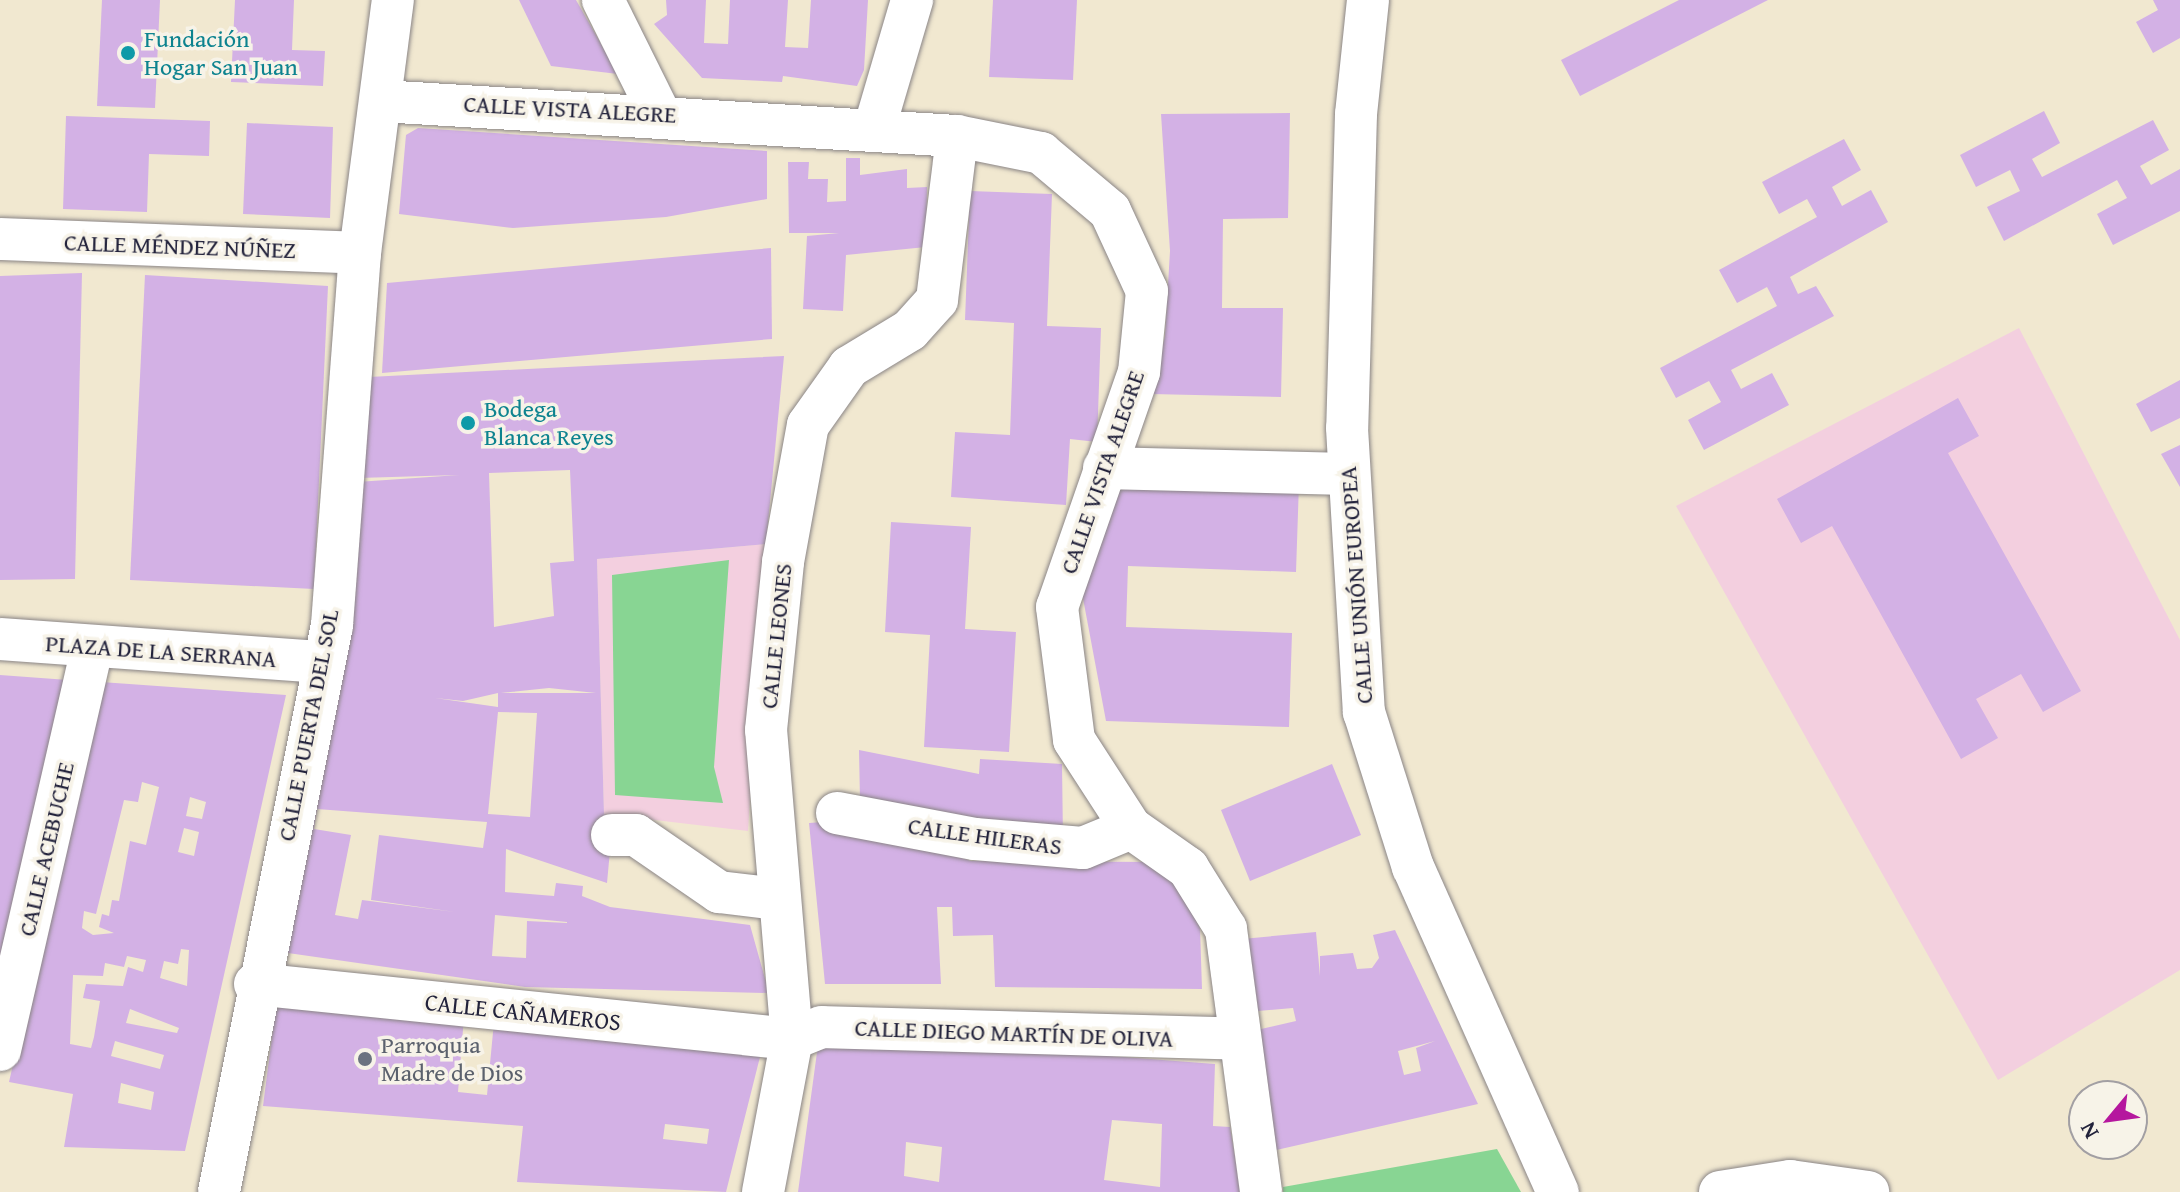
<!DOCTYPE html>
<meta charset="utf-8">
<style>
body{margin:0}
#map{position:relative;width:2180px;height:1192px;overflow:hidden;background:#f1e8d0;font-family:"Gentium Book Plus",serif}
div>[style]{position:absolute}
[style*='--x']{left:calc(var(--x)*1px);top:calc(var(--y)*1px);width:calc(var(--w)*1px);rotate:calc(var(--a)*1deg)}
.built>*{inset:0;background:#f3cfdf}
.green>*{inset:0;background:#88d593}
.building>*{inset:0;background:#d3b1e5}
.roads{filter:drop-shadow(0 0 2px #8a8586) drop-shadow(0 0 2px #8a8586)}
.minor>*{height:42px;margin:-21px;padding:0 21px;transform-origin:21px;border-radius:21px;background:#fff}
.dots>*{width:22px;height:22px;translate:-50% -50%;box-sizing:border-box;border:4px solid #f7f3e8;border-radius:50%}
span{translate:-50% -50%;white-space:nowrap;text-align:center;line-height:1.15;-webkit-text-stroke:7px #f7f3e8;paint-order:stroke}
.culture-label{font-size:24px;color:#0d838f}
.left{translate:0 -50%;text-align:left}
.street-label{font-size:24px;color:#22223b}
.worship-label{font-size:24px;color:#5b616d}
.north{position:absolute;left:2068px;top:1080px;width:80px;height:80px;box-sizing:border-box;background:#f7f3e8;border:2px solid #a29fa3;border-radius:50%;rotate:241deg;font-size:22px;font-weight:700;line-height:32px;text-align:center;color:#22223b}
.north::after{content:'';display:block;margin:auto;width:28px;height:36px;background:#b5179e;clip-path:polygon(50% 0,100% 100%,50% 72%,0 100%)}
</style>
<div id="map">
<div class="built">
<i style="clip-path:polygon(2019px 328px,2180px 640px,2180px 970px,1998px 1080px,1676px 506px)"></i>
<i style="clip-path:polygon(766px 544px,748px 831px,604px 814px,597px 559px)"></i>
</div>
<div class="green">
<i style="clip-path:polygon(729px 560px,714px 767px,723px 803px,615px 795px,612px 575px)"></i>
<i style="clip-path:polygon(1497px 1149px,1521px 1192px,1283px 1192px,1283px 1187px)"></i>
</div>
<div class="building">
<i style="clip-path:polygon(102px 0,160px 0,155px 108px,97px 106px)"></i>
<i style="clip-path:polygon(235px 0,294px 0,292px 50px,325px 51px,323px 86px,231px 82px)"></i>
<i style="clip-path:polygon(519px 0,576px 0,618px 74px,551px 66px)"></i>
<i style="clip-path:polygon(666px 0,706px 0,704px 43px,728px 44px,730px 0,788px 0,785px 47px,808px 48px,811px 0,868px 0,864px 70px,857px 86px,783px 76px,782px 82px,702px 78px,654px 24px,667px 15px)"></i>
<i style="clip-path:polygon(993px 0,1077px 0,1073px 80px,989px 77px)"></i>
<i style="clip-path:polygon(1679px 0,1768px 0,1580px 96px,1561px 60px)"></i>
<i style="clip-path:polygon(2153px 0,2180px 0,2180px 38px,2153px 53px,2136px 22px,2158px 10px)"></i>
<i style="clip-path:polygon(2044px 111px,2060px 143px,2032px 159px,2042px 177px,2153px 120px,2169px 150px,2140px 166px,2151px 185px,2180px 169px,2180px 211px,2113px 245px,2097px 214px,2127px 198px,2117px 180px,2004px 241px,1987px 207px,2020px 191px,2010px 170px,1976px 187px,1960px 155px)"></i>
<i style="clip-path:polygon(1290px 113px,1288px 218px,1223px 219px,1222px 308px,1283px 308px,1281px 397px,1151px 394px,1165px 336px,1170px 251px,1161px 114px)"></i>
<i style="clip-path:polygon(66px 116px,210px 121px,209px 156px,149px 154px,147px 212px,63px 209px)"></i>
<i style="clip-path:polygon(247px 123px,333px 127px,330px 218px,243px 214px)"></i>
<i style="clip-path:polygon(418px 128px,767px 151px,767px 199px,666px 217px,513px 228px,399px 214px,406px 135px)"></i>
<i style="clip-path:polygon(1844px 139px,1861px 170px,1832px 187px,1842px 206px,1871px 190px,1888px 222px,1790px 277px,1798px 294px,1816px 286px,1834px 316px,1731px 370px,1741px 389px,1772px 373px,1789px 405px,1704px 450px,1688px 420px,1721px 402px,1709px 381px,1676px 398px,1660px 368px,1777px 306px,1767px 287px,1737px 303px,1719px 270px,1817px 217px,1807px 199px,1779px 214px,1762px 182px)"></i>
<i style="clip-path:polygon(846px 158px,860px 158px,860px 175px,907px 169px,907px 188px,927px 187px,926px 247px,846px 255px,843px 311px,803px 309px,807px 236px,839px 233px,789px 233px,788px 162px,809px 162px,808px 179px,828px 179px,827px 202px,846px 201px)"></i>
<i style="clip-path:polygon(970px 191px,1052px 194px,1047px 326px,1101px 328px,1097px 442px,1070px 439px,1066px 505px,951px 497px,955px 432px,1010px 435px,1014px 323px,965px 320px)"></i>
<i style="clip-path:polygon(771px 248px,772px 339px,382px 373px,387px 283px)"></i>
<i style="clip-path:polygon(82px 273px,75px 579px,0 580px,0 276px)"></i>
<i style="clip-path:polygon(145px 275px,328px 286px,314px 589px,130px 580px)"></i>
<i style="clip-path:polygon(evenodd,784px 356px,766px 544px,597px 559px,604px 814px,613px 818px,607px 883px,506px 849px,505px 892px,554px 896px,556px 883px,583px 886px,582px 896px,610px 907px,750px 925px,769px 993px,525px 987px,267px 950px,357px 482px,459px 475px,358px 478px,369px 377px,784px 356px,570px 470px,574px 561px,550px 563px,554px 616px,494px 627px,489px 473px,570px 470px,784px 356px,549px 688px,596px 693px,501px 693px,549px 688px,784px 356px,498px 693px,498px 707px,435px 698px,463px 701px,498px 693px,784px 356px,498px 712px,537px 713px,530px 817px,488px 814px,498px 712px,784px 356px,317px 809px,487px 822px,483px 848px,379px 835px,371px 900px,455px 912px,362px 900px,358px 919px,335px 915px,351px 835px,314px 829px,317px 809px,784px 356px,495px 915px,567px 922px,567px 923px,527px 921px,526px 958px,492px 956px,495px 915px)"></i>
<i style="clip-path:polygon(2180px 380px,2180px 418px,2151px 432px,2136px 404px)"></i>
<i style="clip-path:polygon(1958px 398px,1979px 436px,1948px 453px,2081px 691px,2043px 712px,2021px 674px,1976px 699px,1998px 738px,1961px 759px,1832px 526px,1801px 543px,1777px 499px)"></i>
<i style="clip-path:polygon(2180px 445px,2180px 487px,2161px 454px)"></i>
<i style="clip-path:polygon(1116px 477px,1299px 483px,1296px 572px,1128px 566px,1126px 627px,1292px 633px,1289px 727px,1106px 721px,1082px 593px)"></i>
<i style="clip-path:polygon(891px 522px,971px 527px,965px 629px,1016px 632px,1009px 752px,924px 747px,930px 635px,885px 632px)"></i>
<i style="clip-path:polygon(0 675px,68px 680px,0 986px)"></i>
<i style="clip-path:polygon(evenodd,101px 682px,286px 695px,185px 1151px,64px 1147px,73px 1094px,9px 1082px,101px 682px,142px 782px,159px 787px,146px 845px,130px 841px,119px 901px,112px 900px,109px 916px,102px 914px,99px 927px,114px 933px,93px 935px,82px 928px,84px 911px,96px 914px,124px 800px,138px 802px,142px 782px,101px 682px,190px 797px,206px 802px,202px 819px,186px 816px,190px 797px,101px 682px,184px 828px,199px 832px,194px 856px,178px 852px,184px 828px,101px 682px,181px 949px,189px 950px,187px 986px,160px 978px,164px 961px,178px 964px,181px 949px,101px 682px,127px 956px,146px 960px,143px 972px,128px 967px,123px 986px,86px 984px,83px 998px,100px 1001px,94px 1037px,91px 1048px,70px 1044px,73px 975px,103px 976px,105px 963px,124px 967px,127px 956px,101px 682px,130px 1009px,179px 1028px,177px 1033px,126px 1023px,130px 1009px,101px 682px,115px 1041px,164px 1055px,160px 1069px,111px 1056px,115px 1041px,101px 682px,121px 1083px,154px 1092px,151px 1110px,118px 1103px,121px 1083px)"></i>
<i style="clip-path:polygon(859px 750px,979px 774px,980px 759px,1062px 764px,1063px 840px,860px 800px)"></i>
<i style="clip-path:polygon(1332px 764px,1361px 835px,1250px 881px,1221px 810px)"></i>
<i style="clip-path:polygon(851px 820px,971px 861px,1157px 862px,1183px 886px,1200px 928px,1202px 989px,995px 987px,993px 935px,953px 936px,952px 907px,937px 907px,941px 984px,825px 984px,809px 823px)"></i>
<i style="clip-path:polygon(evenodd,1395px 930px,1478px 1104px,1272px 1151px,1248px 1032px,1296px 1021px,1293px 1008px,1247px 1012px,1242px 939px,1316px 932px,1320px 976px,1320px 956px,1353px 953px,1357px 969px,1372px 968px,1379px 958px,1373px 935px,1395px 930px,1435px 1041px,1416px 1048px,1421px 1071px,1404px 1075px,1398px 1051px,1435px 1041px)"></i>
<i style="clip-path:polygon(evenodd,277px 998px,464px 1017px,458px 1092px,487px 1095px,494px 1022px,762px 1049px,726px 1192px,517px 1182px,523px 1126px,263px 1106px,277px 998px,665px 1124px,709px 1129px,707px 1144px,663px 1139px,665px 1124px)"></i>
<i style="clip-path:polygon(evenodd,953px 1044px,1215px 1064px,1213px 1126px,1230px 1127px,1241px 1192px,798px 1192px,818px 1045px,953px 1044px,1112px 1120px,1162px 1124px,1160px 1187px,1104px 1180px,1112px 1120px,953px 1044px,906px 1142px,942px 1147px,939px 1182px,904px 1176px,906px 1142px)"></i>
</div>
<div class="roads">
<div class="minor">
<i style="--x:603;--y:0;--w:126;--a:63.6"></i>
<i style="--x:1368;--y:0;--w:115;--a:96"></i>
<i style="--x:1356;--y:114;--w:314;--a:91.6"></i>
<i style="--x:1347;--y:428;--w:285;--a:86.6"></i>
<i style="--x:1364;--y:712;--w:163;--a:72.5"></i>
<i style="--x:1413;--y:867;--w:356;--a:66"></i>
<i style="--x:381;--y:101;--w:577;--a:3.48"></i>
<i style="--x:957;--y:136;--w:86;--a:11.4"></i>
<i style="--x:1041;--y:153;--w:90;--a:40"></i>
<i style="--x:1110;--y:211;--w:88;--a:65.2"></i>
<i style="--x:1147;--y:291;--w:81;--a:95.6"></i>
<i style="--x:1139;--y:372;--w:249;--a:109.2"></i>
<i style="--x:1057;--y:607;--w:134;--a:82.7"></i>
<i style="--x:1074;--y:740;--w:105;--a:57.1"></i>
<i style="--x:1131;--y:828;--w:70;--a:35.1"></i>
<i style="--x:1188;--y:868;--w:72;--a:58.1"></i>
<i style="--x:1226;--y:929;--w:265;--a:82.4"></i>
<i style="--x:875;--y:126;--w:131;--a:-73.6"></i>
<i style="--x:0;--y:239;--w:360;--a:2.2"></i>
<i style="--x:1104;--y:468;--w:243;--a:1.4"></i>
<i style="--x:0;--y:639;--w:323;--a:4.1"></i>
<i style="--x:837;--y:813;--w:140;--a:10.7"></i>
<i style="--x:975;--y:839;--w:108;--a:4.8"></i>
<i style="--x:1083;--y:848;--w:52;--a:-22.6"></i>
<i style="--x:612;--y:835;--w:24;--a:0"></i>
<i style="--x:636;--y:835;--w:101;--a:34.5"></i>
<i style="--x:719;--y:892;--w:58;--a:6.9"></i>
<i style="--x:255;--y:984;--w:540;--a:5.85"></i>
<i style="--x:792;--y:1039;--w:32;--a:-22"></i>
<i style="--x:822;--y:1027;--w:417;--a:1.6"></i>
<i style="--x:0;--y:1050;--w:411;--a:-77.1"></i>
<i style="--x:219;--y:1192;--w:578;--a:-78.73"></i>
<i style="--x:332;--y:625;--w:373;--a:-85.7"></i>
<i style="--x:360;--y:253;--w:255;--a:-82.6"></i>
<i style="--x:763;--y:1192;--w:156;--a:-79.3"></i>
<i style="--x:792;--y:1039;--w:310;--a:-94.8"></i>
<i style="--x:766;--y:730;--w:169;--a:-84.2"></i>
<i style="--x:783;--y:562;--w:139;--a:-79.7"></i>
<i style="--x:808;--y:425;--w:71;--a:-54.7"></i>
<i style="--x:849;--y:367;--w:71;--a:-31.2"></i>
<i style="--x:910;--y:330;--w:40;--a:-48"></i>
<i style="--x:937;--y:300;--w:165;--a:-83"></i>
<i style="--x:1720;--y:1192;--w:71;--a:-8.9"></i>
<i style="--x:1790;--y:1181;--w:79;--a:8"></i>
</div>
</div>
<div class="dots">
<i style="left:128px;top:53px;background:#0f9aa8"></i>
<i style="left:468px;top:423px;background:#0f9aa8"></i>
<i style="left:365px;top:1059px;background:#6b7280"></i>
</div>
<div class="culture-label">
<span class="left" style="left:144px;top:53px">Fundación<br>Hogar San Juan</span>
<span class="left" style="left:484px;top:423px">Bodega<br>Blanca Reyes</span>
</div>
<div class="street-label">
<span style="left:570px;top:109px;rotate:3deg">CALLE VISTA ALEGRE</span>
<span style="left:180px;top:246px;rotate:2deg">CALLE MÉNDEZ NÚÑEZ</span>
<span style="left:1102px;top:472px;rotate:-71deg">CALLE VISTA ALEGRE</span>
<span style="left:1356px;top:585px;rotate:-94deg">CALLE UNIÓN EUROPEA</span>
<span style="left:776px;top:636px;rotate:-84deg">CALLE LEONES</span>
<span style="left:161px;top:651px;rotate:4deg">PLAZA DE LA SERRANA</span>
<span style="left:308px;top:725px;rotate:-79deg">CALLE PUERTA DEL SOL</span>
<span style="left:985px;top:836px;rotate:8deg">CALLE HILERAS</span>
<span style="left:46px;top:849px;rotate:-77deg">CALLE ACEBUCHE</span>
<span style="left:523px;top:1012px;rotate:6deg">CALLE CAÑAMEROS</span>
<span style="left:1014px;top:1033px;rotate:2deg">CALLE DIEGO MARTÍN DE OLIVA</span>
</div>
<div class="worship-label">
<span class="left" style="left:381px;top:1059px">Parroquia<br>Madre de Dios</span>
</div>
<div class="north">N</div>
</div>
